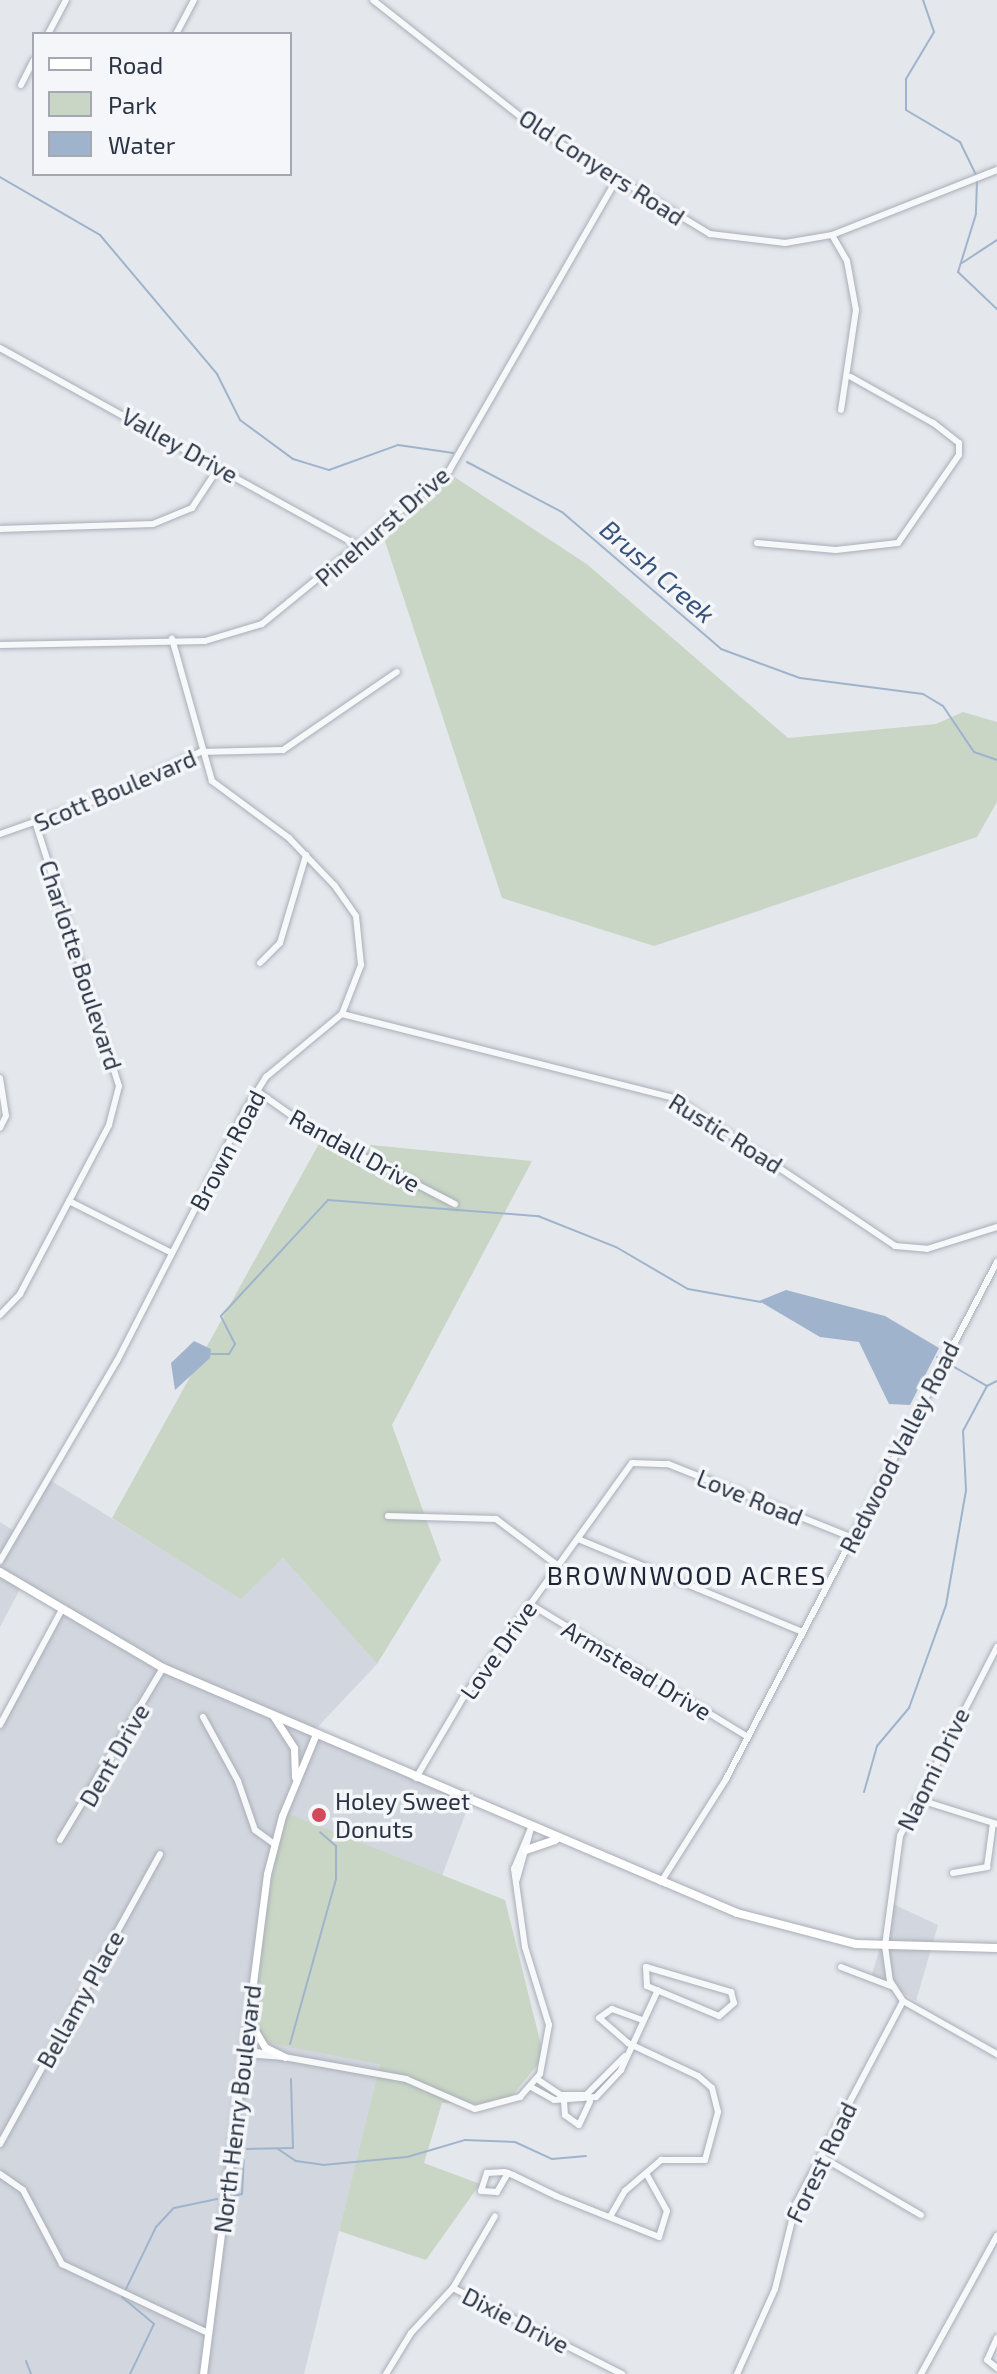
<!DOCTYPE html>
<style>
body{margin:0}
#map{position:relative;width:997px;height:2374px;overflow:hidden;background:#e4e7ec;font-family:"Exo 2",sans-serif}
div>[style]{position:absolute}
[style*='--x']{left:calc(var(--x)*1px);top:calc(var(--y)*1px);width:calc(var(--w)*1px);rotate:calc(var(--a)*1deg)}
.built>*{inset:0;background:#d2d6de}
.green>*{inset:0;background:#c9d6c5}
.water>*{inset:0;background:#9fb4cc}
.stream>*{height:2px;margin:-1px;padding:0 1px;transform-origin:1px;border-radius:1px;background:#9fb4cc}
.roads{filter:drop-shadow(0 0 2px #a9aeb7) drop-shadow(0 0 2px #a9aeb7)}
.minor>*{height:6px;margin:-3px;padding:0 3px;transform-origin:3px;border-radius:3px;background:#f7f8fa}
.major>*{height:7px;margin:-3.5px;padding:0 3.5px;transform-origin:3.5px;border-radius:3.5px;background:#fff}
.highway>*{height:8px;margin:-4px;padding:0 4px;transform-origin:4px;border-radius:4px;background:#fff}
.dots>*{width:22px;height:22px;translate:-50% -50%;box-sizing:border-box;border:4px solid #f4f6f9;border-radius:50%}
span{translate:-50% -50%;white-space:nowrap;text-align:center;line-height:1.15;-webkit-text-stroke:7px #f4f6f9;paint-order:stroke}
.street-label{font-size:24px;color:#2b3445}
.poi-label{font-size:24px;color:#2b3445}
.left{translate:0 -50%;text-align:left}
.water-label{font-size:26px;color:#34527a;font-style:italic}
.neighbourhood-label{font-size:26px;color:#1d2536;letter-spacing:2px}
.legend{position:absolute;left:32px;top:32px;width:260px;height:144px;box-sizing:border-box;background:#f4f6f9;border:2px solid #a4a8b1;margin:0;padding:10px 14px;list-style:none;font-size:24px;color:#2b3445}
.legend li{display:flex;align-items:center;gap:16px;height:40px}
.legend b{width:40px;border:2px solid #a4a8b1}
</style>
<div id="map">
<div class="built">
<i style="clip-path:polygon(45px 1477px,241px 1598px,283px 1558px,377px 1664px,313px 1732px,471px 1799px,442px 1876px,284px 1813px,380px 2064px,304px 2374px,0 2374px,0 1726px,61px 1611px,20px 1589px,0 1627px,0 1522px,16px 1532px)"></i>
<i style="clip-path:polygon(893px 1904px,938px 1925px,916px 2001px,872px 1974px)"></i>
</div>
<div class="green">
<i style="clip-path:polygon(447px 472px,588px 565px,788px 738px,936px 724px,963px 712px,997px 722px,997px 802px,977px 837px,654px 946px,502px 898px,381px 529px)"></i>
<i style="clip-path:polygon(321px 1140px,532px 1161px,392px 1425px,441px 1560px,377px 1664px,283px 1558px,241px 1599px,112px 1518px)"></i>
<i style="clip-path:polygon(284px 1812px,505px 1900px,544px 2057px,505px 2104px,442px 2103px,424px 2163px,480px 2184px,426px 2260px,339px 2231px,380px 2064px,244px 2038px)"></i>
</div>
<div class="water">
<i style="clip-path:polygon(786px 1290px,885px 1316px,939px 1348px,910px 1405px,889px 1404px,859px 1342px,820px 1337px,759px 1301px)"></i>
<i style="clip-path:polygon(194px 1341px,211px 1349px,210px 1358px,175px 1390px,171px 1363px)"></i>
</div>
<div class="stream">
<i style="--x:923;--y:0;--w:34;--a:71"></i>
<i style="--x:934;--y:32;--w:55;--a:120.8"></i>
<i style="--x:906;--y:79;--w:31;--a:90"></i>
<i style="--x:906;--y:110;--w:63;--a:30.7"></i>
<i style="--x:960;--y:142;--w:37;--a:64"></i>
<i style="--x:0;--y:177;--w:116;--a:30.1"></i>
<i style="--x:100;--y:235;--w:182;--a:49.9"></i>
<i style="--x:217;--y:374;--w:51;--a:63.4"></i>
<i style="--x:240;--y:420;--w:66;--a:36.3"></i>
<i style="--x:293;--y:459;--w:38;--a:17"></i>
<i style="--x:329;--y:470;--w:73;--a:-19.9"></i>
<i style="--x:398;--y:445;--w:56;--a:8.3"></i>
<i style="--x:977;--y:181;--w:33;--a:92"></i>
<i style="--x:976;--y:214;--w:61;--a:107.2"></i>
<i style="--x:958;--y:272;--w:54;--a:43.5"></i>
<i style="--x:962;--y:263;--w:42;--a:-33.3"></i>
<i style="--x:467;--y:462;--w:107;--a:27.8"></i>
<i style="--x:562;--y:512;--w:210;--a:40.7"></i>
<i style="--x:721;--y:649;--w:84;--a:20.2"></i>
<i style="--x:800;--y:678;--w:124;--a:7.4"></i>
<i style="--x:923;--y:694;--w:23;--a:31"></i>
<i style="--x:943;--y:706;--w:55;--a:56"></i>
<i style="--x:974;--y:752;--w:24;--a:19"></i>
<i style="--x:211;--y:1354;--w:18;--a:0"></i>
<i style="--x:229;--y:1354;--w:12;--a:-59"></i>
<i style="--x:235;--y:1344;--w:31;--a:-117"></i>
<i style="--x:221;--y:1316;--w:158;--a:-47.3"></i>
<i style="--x:328;--y:1200;--w:211;--a:4.4"></i>
<i style="--x:538;--y:1216;--w:84;--a:21.7"></i>
<i style="--x:616;--y:1247;--w:83;--a:30.3"></i>
<i style="--x:688;--y:1289;--w:74;--a:10.1"></i>
<i style="--x:937;--y:1357;--w:58;--a:30.1"></i>
<i style="--x:864;--y:1792;--w:48;--a:-74.2"></i>
<i style="--x:877;--y:1746;--w:50;--a:-49.9"></i>
<i style="--x:909;--y:1708;--w:109;--a:-70.2"></i>
<i style="--x:946;--y:1605;--w:117;--a:-80.1"></i>
<i style="--x:966;--y:1490;--w:59;--a:-92.9"></i>
<i style="--x:963;--y:1431;--w:51;--a:-61.9"></i>
<i style="--x:987;--y:1386;--w:11;--a:-27"></i>
<i style="--x:290;--y:2044;--w:171;--a:-74.4"></i>
<i style="--x:336;--y:1879;--w:33;--a:-90"></i>
<i style="--x:336;--y:1846;--w:21;--a:-139"></i>
<i style="--x:247;--y:2149;--w:46;--a:-1.2"></i>
<i style="--x:293;--y:2148;--w:69;--a:-91.7"></i>
<i style="--x:278;--y:2149;--w:22;--a:34"></i>
<i style="--x:296;--y:2161;--w:27;--a:8"></i>
<i style="--x:323;--y:2165;--w:84;--a:-5.4"></i>
<i style="--x:407;--y:2157;--w:60;--a:-16.3"></i>
<i style="--x:465;--y:2140;--w:50;--a:2.3"></i>
<i style="--x:515;--y:2142;--w:41;--a:24.7"></i>
<i style="--x:552;--y:2159;--w:34;--a:-5"></i>
<i style="--x:234;--y:2196;--w:8;--a:-14"></i>
<i style="--x:242;--y:2194;--w:34;--a:-87"></i>
<i style="--x:126;--y:2289;--w:69;--a:-64.2"></i>
<i style="--x:156;--y:2227;--w:26;--a:-47"></i>
<i style="--x:174;--y:2208;--w:44;--a:-11.8"></i>
<i style="--x:122;--y:2297;--w:42;--a:40.2"></i>
<i style="--x:154;--y:2324;--w:55;--a:115.6"></i>
<i style="--x:26;--y:2361;--w:14;--a:69"></i>
</div>
<div class="roads">
<div class="minor">
<i style="--x:373;--y:0;--w:206;--a:38.3"></i>
<i style="--x:535;--y:128;--w:205;--a:31.2"></i>
<i style="--x:710;--y:234;--w:76;--a:6.8"></i>
<i style="--x:785;--y:243;--w:48;--a:-9.7"></i>
<i style="--x:832;--y:235;--w:177;--a:-21.5"></i>
<i style="--x:48;--y:34;--w:38;--a:-62"></i>
<i style="--x:176;--y:34;--w:38;--a:-62"></i>
<i style="--x:21;--y:85;--w:28;--a:-63"></i>
<i style="--x:832;--y:235;--w:30;--a:60"></i>
<i style="--x:847;--y:261;--w:50;--a:79.6"></i>
<i style="--x:856;--y:310;--w:101;--a:98.5"></i>
<i style="--x:0;--y:348;--w:409;--a:28.9"></i>
<i style="--x:0;--y:529;--w:153;--a:-1.9"></i>
<i style="--x:153;--y:524;--w:42;--a:-22.3"></i>
<i style="--x:192;--y:508;--w:49;--a:-56.6"></i>
<i style="--x:757;--y:543;--w:79;--a:5.1"></i>
<i style="--x:836;--y:550;--w:62;--a:-6.4"></i>
<i style="--x:898;--y:543;--w:107;--a:-55.3"></i>
<i style="--x:959;--y:455;--w:12;--a:-90"></i>
<i style="--x:959;--y:443;--w:33;--a:-142"></i>
<i style="--x:933;--y:423;--w:94;--a:-150.7"></i>
<i style="--x:0;--y:645;--w:205;--a:-1.1"></i>
<i style="--x:205;--y:641;--w:59;--a:-16.6"></i>
<i style="--x:262;--y:624;--w:242;--a:-39.3"></i>
<i style="--x:449;--y:471;--w:333;--a:-60.1"></i>
<i style="--x:0;--y:834;--w:108;--a:-19.4"></i>
<i style="--x:102;--y:798;--w:108;--a:-25.1"></i>
<i style="--x:200;--y:752;--w:83;--a:-1.4"></i>
<i style="--x:283;--y:750;--w:138;--a:-34.4"></i>
<i style="--x:260;--y:963;--w:28;--a:-45"></i>
<i style="--x:280;--y:943;--w:92;--a:-73.5"></i>
<i style="--x:342;--y:1014;--w:343;--a:14.2"></i>
<i style="--x:675;--y:1098;--w:265;--a:33.9"></i>
<i style="--x:895;--y:1246;--w:32;--a:5"></i>
<i style="--x:927;--y:1249;--w:73;--a:-17.4"></i>
<i style="--x:0;--y:1078;--w:38;--a:81"></i>
<i style="--x:6;--y:1116;--w:13;--a:117"></i>
<i style="--x:257;--y:1091;--w:67;--a:35.3"></i>
<i style="--x:312;--y:1130;--w:161;--a:27.4"></i>
<i style="--x:69;--y:1201;--w:115;--a:26.8"></i>
<i style="--x:0;--y:1315;--w:29;--a:-46"></i>
<i style="--x:20;--y:1294;--w:191;--a:-62.2"></i>
<i style="--x:109;--y:1125;--w:40;--a:-75.6"></i>
<i style="--x:119;--y:1086;--w:275;--a:-107.6"></i>
<i style="--x:388;--y:1516;--w:108;--a:1.6"></i>
<i style="--x:496;--y:1519;--w:76;--a:37"></i>
<i style="--x:578;--y:1539;--w:243;--a:22.5"></i>
<i style="--x:0;--y:1561;--w:232;--a:-59.7"></i>
<i style="--x:117;--y:1361;--w:283;--a:-62.9"></i>
<i style="--x:246;--y:1109;--w:38;--a:-58"></i>
<i style="--x:266;--y:1077;--w:99;--a:-39.7"></i>
<i style="--x:342;--y:1014;--w:53;--a:-68.8"></i>
<i style="--x:361;--y:965;--w:49;--a:-95.8"></i>
<i style="--x:356;--y:916;--w:37;--a:-125"></i>
<i style="--x:335;--y:886;--w:66;--a:-133.8"></i>
<i style="--x:289;--y:838;--w:96;--a:-143.5"></i>
<i style="--x:212;--y:781;--w:148;--a:-105.7"></i>
<i style="--x:530;--y:1604;--w:252;--a:31.4"></i>
<i style="--x:997;--y:1647;--w:212;--a:117.2"></i>
<i style="--x:900;--y:1836;--w:111;--a:97.8"></i>
<i style="--x:885;--y:1946;--w:35;--a:82"></i>
<i style="--x:890;--y:1981;--w:24;--a:57"></i>
<i style="--x:903;--y:2001;--w:108;--a:29.4"></i>
<i style="--x:203;--y:1717;--w:73;--a:61.3"></i>
<i style="--x:238;--y:1781;--w:52;--a:70.9"></i>
<i style="--x:255;--y:1830;--w:24;--a:36"></i>
<i style="--x:0;--y:1725;--w:129;--a:-61.8"></i>
<i style="--x:416;--y:1778;--w:93;--a:-59.6"></i>
<i style="--x:463;--y:1698;--w:289;--a:-54.3"></i>
<i style="--x:632;--y:1463;--w:36;--a:2"></i>
<i style="--x:668;--y:1464;--w:199;--a:21.8"></i>
<i style="--x:917;--y:1799;--w:84;--a:17.4"></i>
<i style="--x:60;--y:1840;--w:200;--a:-59.1"></i>
<i style="--x:953;--y:1873;--w:35;--a:-10"></i>
<i style="--x:987;--y:1867;--w:44;--a:-82.2"></i>
<i style="--x:517;--y:1879;--w:53;--a:-74.6"></i>
<i style="--x:661;--y:1882;--w:122;--a:-57.7"></i>
<i style="--x:726;--y:1779;--w:584;--a:-62.34"></i>
<i style="--x:646;--y:1967;--w:89;--a:16.4"></i>
<i style="--x:731;--y:1992;--w:11;--a:75"></i>
<i style="--x:734;--y:2003;--w:20;--a:139"></i>
<i style="--x:719;--y:2016;--w:78;--a:-157.4"></i>
<i style="--x:647;--y:1986;--w:19;--a:-93"></i>
<i style="--x:841;--y:1967;--w:56;--a:21"></i>
<i style="--x:245;--y:2050;--w:164;--a:10.2"></i>
<i style="--x:406;--y:2079;--w:75;--a:23.5"></i>
<i style="--x:475;--y:2109;--w:47;--a:-14.9"></i>
<i style="--x:520;--y:2097;--w:30;--a:-49"></i>
<i style="--x:540;--y:2074;--w:50;--a:-79.6"></i>
<i style="--x:549;--y:2025;--w:82;--a:-107.1"></i>
<i style="--x:525;--y:1947;--w:79;--a:-98"></i>
<i style="--x:514;--y:1869;--w:44;--a:-67.5"></i>
<i style="--x:244;--y:2054;--w:41;--a:4.2"></i>
<i style="--x:537;--y:2079;--w:29;--a:34"></i>
<i style="--x:561;--y:2095;--w:25;--a:0"></i>
<i style="--x:586;--y:2095;--w:55;--a:-45"></i>
<i style="--x:531;--y:2087;--w:26;--a:29"></i>
<i style="--x:554;--y:2100;--w:42;--a:-4.1"></i>
<i style="--x:596;--y:2097;--w:37;--a:-47"></i>
<i style="--x:621;--y:2070;--w:88;--a:-65.2"></i>
<i style="--x:564;--y:2101;--w:14;--a:86"></i>
<i style="--x:565;--y:2115;--w:17;--a:36"></i>
<i style="--x:579;--y:2125;--w:26;--a:-65"></i>
<i style="--x:0;--y:2144;--w:331;--a:-61.1"></i>
<i style="--x:820;--y:2156;--w:117;--a:30.3"></i>
<i style="--x:508;--y:2173;--w:22;--a:120"></i>
<i style="--x:497;--y:2192;--w:16;--a:-176"></i>
<i style="--x:481;--y:2191;--w:19;--a:-72"></i>
<i style="--x:487;--y:2173;--w:17;--a:-3"></i>
<i style="--x:504;--y:2172;--w:4;--a:14"></i>
<i style="--x:508;--y:2173;--w:5;--a:22"></i>
<i style="--x:513;--y:2175;--w:48;--a:26"></i>
<i style="--x:556;--y:2196;--w:111;--a:21.7"></i>
<i style="--x:659;--y:2237;--w:27;--a:-73"></i>
<i style="--x:667;--y:2211;--w:43;--a:-118.9"></i>
<i style="--x:0;--y:2174;--w:28;--a:35"></i>
<i style="--x:23;--y:2190;--w:84;--a:62.2"></i>
<i style="--x:62;--y:2264;--w:161;--a:25.3"></i>
<i style="--x:611;--y:2215;--w:28;--a:-60"></i>
<i style="--x:625;--y:2191;--w:48;--a:-40.7"></i>
<i style="--x:661;--y:2160;--w:44;--a:0"></i>
<i style="--x:705;--y:2160;--w:50;--a:-74.8"></i>
<i style="--x:718;--y:2112;--w:25;--a:-104"></i>
<i style="--x:712;--y:2088;--w:18;--a:-139"></i>
<i style="--x:698;--y:2076;--w:77;--a:-154.8"></i>
<i style="--x:628;--y:2043;--w:38;--a:-139"></i>
<i style="--x:599;--y:2018;--w:16;--a:-35"></i>
<i style="--x:612;--y:2009;--w:30;--a:20"></i>
<i style="--x:453;--y:2288;--w:190;--a:27"></i>
<i style="--x:997;--y:2338;--w:24;--a:114"></i>
<i style="--x:987;--y:2360;--w:13;--a:39"></i>
<i style="--x:386;--y:2374;--w:48;--a:-58.6"></i>
<i style="--x:411;--y:2333;--w:62;--a:-47"></i>
<i style="--x:453;--y:2288;--w:83;--a:-59.7"></i>
<i style="--x:737;--y:2374;--w:93;--a:-65.9"></i>
<i style="--x:775;--y:2289;--w:88;--a:-76.1"></i>
<i style="--x:796;--y:2204;--w:229;--a:-62.2"></i>
<i style="--x:921;--y:2374;--w:158;--a:-61.2"></i>
</div>
<div class="major">
<i style="--x:274;--y:1717;--w:37;--a:57"></i>
<i style="--x:294;--y:1748;--w:29;--a:88"></i>
<i style="--x:251;--y:2024;--w:27;--a:59"></i>
<i style="--x:265;--y:2047;--w:22;--a:27"></i>
<i style="--x:203;--y:2374;--w:504;--a:-82.71"></i>
<i style="--x:267;--y:1874;--w:60;--a:-75.5"></i>
<i style="--x:282;--y:1816;--w:89;--a:-67.5"></i>
</div>
<div class="highway">
<i style="--x:0;--y:1572;--w:189;--a:30.5"></i>
<i style="--x:163;--y:1668;--w:624;--a:23.11"></i>
<i style="--x:737;--y:1913;--w:123;--a:14.6"></i>
<i style="--x:856;--y:1944;--w:141;--a:1.6"></i>
<i style="--x:526;--y:1850;--w:31;--a:-19"></i>
</div>
</div>
<div class="dots">
<i style="left:319px;top:1815px;background:#d1495b"></i>
</div>
<div class="street-label">
<span style="left:602px;top:167px;rotate:33deg">Old Conyers Road</span>
<span style="left:180px;top:445px;rotate:29deg">Valley Drive</span>
<span style="left:382px;top:526px;rotate:-41deg">Pinehurst Drive</span>
<span style="left:115px;top:790px;rotate:-23deg">Scott Boulevard</span>
<span style="left:81px;top:965px;rotate:72deg">Charlotte Boulevard</span>
<span style="left:726px;top:1133px;rotate:32deg">Rustic Road</span>
<span style="left:227px;top:1150px;rotate:-62deg">Brown Road</span>
<span style="left:355px;top:1150px;rotate:29deg">Randall Drive</span>
<span style="left:899px;top:1447px;rotate:-63deg">Redwood Valley Road</span>
<span style="left:750px;top:1497px;rotate:22deg">Love Road</span>
<span style="left:498px;top:1650px;rotate:-55deg">Love Drive</span>
<span style="left:637px;top:1670px;rotate:31deg">Armstead Drive</span>
<span style="left:114px;top:1755px;rotate:-60deg">Dent Drive</span>
<span style="left:933px;top:1769px;rotate:-64deg">Naomi Drive</span>
<span style="left:80px;top:1999px;rotate:-61deg">Bellamy Place</span>
<span style="left:237px;top:2109px;rotate:-83deg">North Henry Boulevard</span>
<span style="left:821px;top:2162px;rotate:-64deg">Forest Road</span>
<span style="left:516px;top:2320px;rotate:27deg">Dixie Drive</span>
</div>
<div class="poi-label">
<span class="left" style="left:335px;top:1815px">Holey Sweet<br>Donuts</span>
</div>
<div class="water-label">
<span style="left:658px;top:571px;rotate:41deg">Brush Creek</span>
</div>
<div class="neighbourhood-label">
<span style="left:687px;top:1575px">BROWNWOOD ACRES</span>
</div>
<ul class="legend">
<li><b style="height:10px;background:#fff"></b>Road</li>
<li><b style="height:22px;background:#c9d6c5"></b>Park</li>
<li><b style="height:22px;background:#9fb4cc"></b>Water</li>
</ul>
</div>
